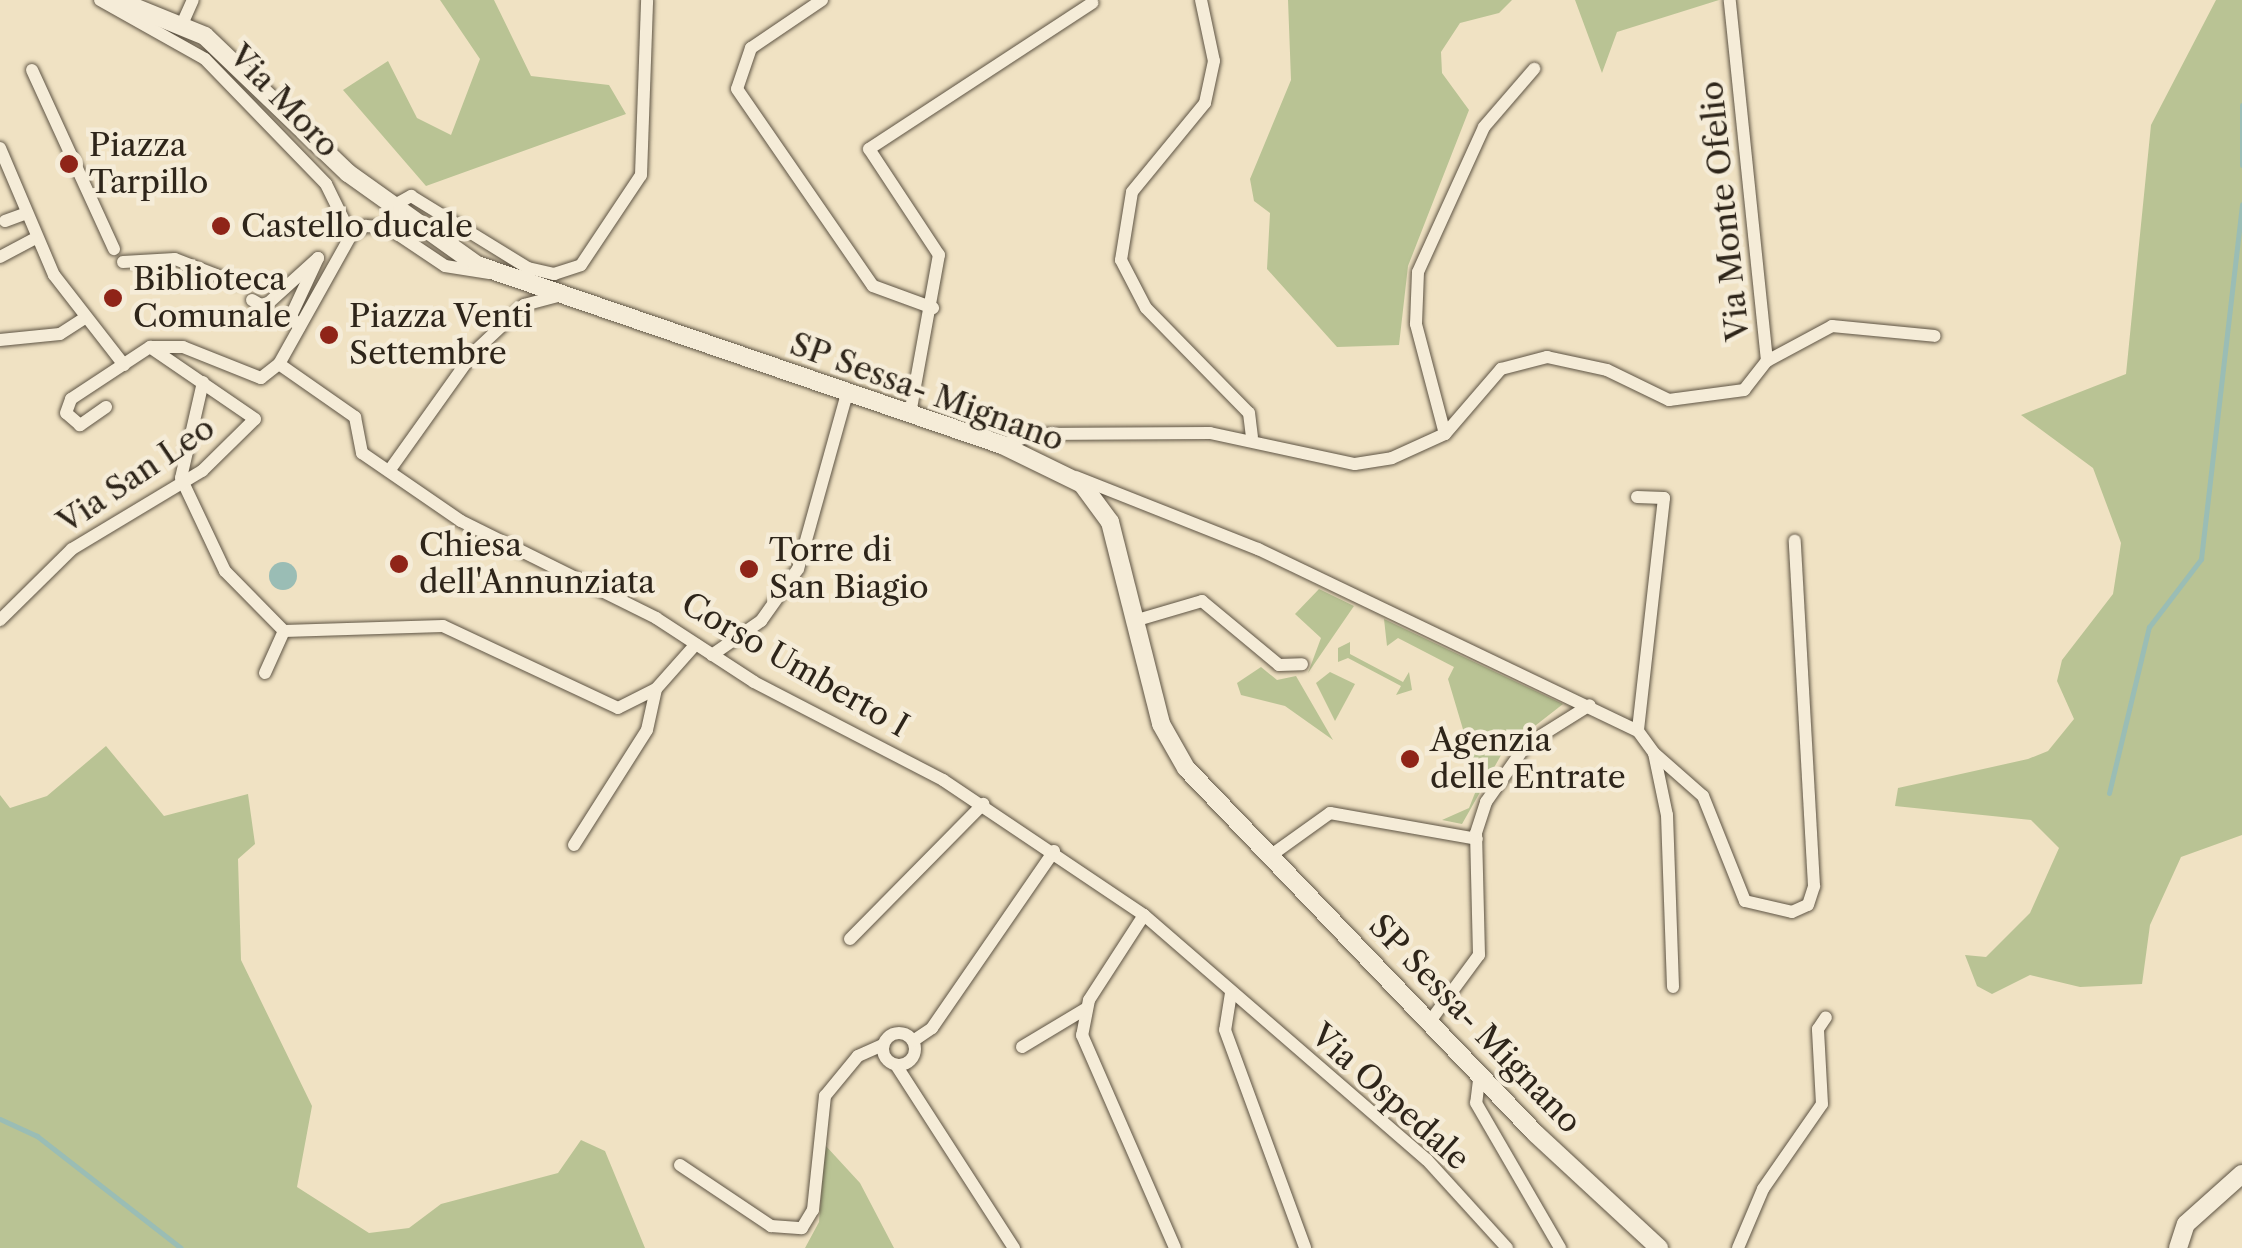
<!DOCTYPE html>
<style>
body{margin:0}
#map{position:relative;width:2242px;height:1248px;overflow:hidden;background:#f0e2c3;font-family:"Libre Caslon Text",serif}
div>[style]{position:absolute}
[style*='--x']{left:calc(var(--x)*1px);top:calc(var(--y)*1px);width:calc(var(--w)*1px);rotate:calc(var(--a)*1deg)}
.green>*{inset:0;background:#b9c394}
.water>*{inset:0;background:#9abdb5}
.round{border-radius:50%}
.stream>*{height:5px;margin:-2.5px;padding:0 2.5px;transform-origin:2.5px;border-radius:2.5px;background:#9abdb5}
.roads{filter:drop-shadow(0 0 2px #5e5444) drop-shadow(0 0 2px #5e5444)}
.street>*{height:12px;margin:-6px;padding:0 6px;transform-origin:6px;border-radius:6px;background:#f5ecd8}
.street>.ring{margin:-6px;padding:0;box-sizing:content-box;background:none;border:12px solid #f5ecd8;border-radius:50%}
.secondary>*{height:18px;margin:-9px;padding:0 9px;transform-origin:9px;border-radius:9px;background:#f5ecd8}
.dots>*{width:28px;height:28px;translate:-50% -50%;box-sizing:border-box;border:5px solid #f5ecd8;border-radius:50%}
span{translate:-50% -50%;white-space:nowrap;text-align:center;line-height:1.15;-webkit-text-stroke:9px #f5ecd8;paint-order:stroke}
.street-label{font-size:32px;color:#2e251a}
.poi-label{font-size:32px;color:#2e251a}
.left{translate:0 -50%;text-align:left}
</style>
<div id="map">
<div class="green">
<i style="clip-path:polygon(440px 0,494px 0,531px 76px,609px 85px,626px 114px,426px 186px,343px 90px,388px 61px,417px 118px,451px 135px,480px 59px)"></i>
<i style="clip-path:polygon(1288px 0,1512px 0,1499px 13px,1460px 23px,1441px 52px,1442px 73px,1469px 110px,1408px 266px,1399px 345px,1337px 347px,1267px 269px,1270px 213px,1254px 201px,1250px 179px,1291px 80px)"></i>
<i style="clip-path:polygon(1575px 0,1719px 0,1617px 32px,1602px 73px)"></i>
<i style="clip-path:polygon(2216px 0,2242px 0,2242px 835px,2181px 857px,2150px 925px,2142px 984px,2080px 987px,2030px 975px,1992px 994px,1977px 986px,1965px 955px,1986px 957px,2030px 913px,2059px 848px,2031px 820px,1895px 806px,1898px 788px,2028px 759px,2048px 751px,2074px 719px,2057px 681px,2062px 660px,2113px 594px,2121px 543px,2093px 468px,2021px 415px,2126px 374px,2151px 125px)"></i>
<i style="clip-path:polygon(1319px 589px,1354px 606px,1308px 673px,1321px 638px,1295px 614px)"></i>
<i style="clip-path:polygon(1384px 619px,1563px 704px,1504px 750px,1462px 824px,1442px 820px,1469px 808px,1479px 783px,1448px 679px,1454px 667px,1398px 638px,1387px 646px)"></i>
<i style="clip-path:polygon(1350px 642px,1350px 654px,1403px 682px,1409px 672px,1412px 690px,1396px 695px,1401px 686px,1348px 658px,1338px 662px,1338px 648px)"></i>
<i style="clip-path:polygon(1261px 667px,1277px 680px,1296px 676px,1333px 740px,1285px 706px,1241px 695px,1237px 683px)"></i>
<i style="clip-path:polygon(1330px 672px,1355px 684px,1335px 721px,1316px 683px)"></i>
<i style="clip-path:polygon(106px 746px,164px 816px,248px 794px,255px 844px,238px 859px,241px 960px,312px 1106px,297px 1187px,369px 1233px,409px 1228px,441px 1204px,558px 1173px,581px 1140px,605px 1151px,645px 1248px,0 1248px,0 795px,10px 808px,47px 796px)"></i>
<i style="clip-path:polygon(825px 1145px,860px 1183px,894px 1248px,805px 1248px,819px 1222px)"></i>
</div>
<div class="water">
<i class="round" style="left:269px;top:562px;width:28px;height:28px"></i>
</div>
<div class="stream">
<i style="--x:2242;--y:105;--w:60;--a:90"></i>
<i style="--x:2109;--y:793;--w:171;--a:-76.5"></i>
<i style="--x:2149;--y:627;--w:86;--a:-52.6"></i>
<i style="--x:2201;--y:559;--w:357;--a:-83.4"></i>
<i style="--x:0;--y:1119;--w:41;--a:24.7"></i>
<i style="--x:37;--y:1136;--w:182;--a:37.9"></i>
</div>
<div class="roads">
<div class="street">
<i style="--x:100;--y:0;--w:120;--a:29.3"></i>
<i style="--x:205;--y:59;--w:174;--a:45.9"></i>
<i style="--x:326;--y:184;--w:57;--a:63.9"></i>
<i style="--x:822;--y:0;--w:86;--a:145.9"></i>
<i style="--x:751;--y:48;--w:43;--a:108.9"></i>
<i style="--x:737;--y:89;--w:239;--a:55.4"></i>
<i style="--x:873;--y:286;--w:64;--a:20.1"></i>
<i style="--x:1201;--y:0;--w:62;--a:78"></i>
<i style="--x:1214;--y:61;--w:43;--a:102.1"></i>
<i style="--x:1205;--y:103;--w:115;--a:129.4"></i>
<i style="--x:1132;--y:192;--w:69;--a:99.2"></i>
<i style="--x:1121;--y:260;--w:54;--a:62.5"></i>
<i style="--x:1146;--y:308;--w:147;--a:45.6"></i>
<i style="--x:1249;--y:413;--w:24;--a:83"></i>
<i style="--x:183;--y:22;--w:24;--a:-66"></i>
<i style="--x:32;--y:70;--w:197;--a:65.4"></i>
<i style="--x:0;--y:148;--w:138;--a:67"></i>
<i style="--x:54;--y:275;--w:114;--a:52.1"></i>
<i style="--x:393;--y:206;--w:21;--a:-29"></i>
<i style="--x:411;--y:196;--w:137;--a:31.6"></i>
<i style="--x:528;--y:268;--w:27;--a:13"></i>
<i style="--x:554;--y:274;--w:28;--a:-18"></i>
<i style="--x:581;--y:265;--w:108;--a:-56.3"></i>
<i style="--x:641;--y:175;--w:175;--a:-88"></i>
<i style="--x:5;--y:221;--w:20;--a:-20"></i>
<i style="--x:0;--y:257;--w:40;--a:-28"></i>
<i style="--x:123;--y:262;--w:52;--a:-3.3"></i>
<i style="--x:175;--y:259;--w:66;--a:21.2"></i>
<i style="--x:252;--y:300;--w:14;--a:30"></i>
<i style="--x:264;--y:307;--w:73;--a:-42.2"></i>
<i style="--x:318;--y:258;--w:64;--a:115"></i>
<i style="--x:291;--y:316;--w:14;--a:54"></i>
<i style="--x:0;--y:340;--w:60;--a:-5.7"></i>
<i style="--x:60;--y:334;--w:30;--a:-33"></i>
<i style="--x:1767;--y:361;--w:74;--a:-28.3"></i>
<i style="--x:1832;--y:326;--w:103;--a:5.5"></i>
<i style="--x:279;--y:364;--w:148;--a:-60.8"></i>
<i style="--x:351;--y:235;--w:17;--a:-33"></i>
<i style="--x:365;--y:226;--w:22;--a:3"></i>
<i style="--x:387;--y:227;--w:70;--a:33.9"></i>
<i style="--x:445;--y:266;--w:45;--a:9"></i>
<i style="--x:203;--y:382;--w:98;--a:102.9"></i>
<i style="--x:181;--y:478;--w:103;--a:64.7"></i>
<i style="--x:225;--y:571;--w:84;--a:45.5"></i>
<i style="--x:284;--y:631;--w:159;--a:-1.8"></i>
<i style="--x:443;--y:626;--w:193;--a:25.1"></i>
<i style="--x:618;--y:708;--w:42;--a:-26.6"></i>
<i style="--x:656;--y:689;--w:60;--a:-48.4"></i>
<i style="--x:106;--y:407;--w:32;--a:145"></i>
<i style="--x:80;--y:425;--w:18;--a:-139"></i>
<i style="--x:66;--y:413;--w:15;--a:-70"></i>
<i style="--x:71;--y:399;--w:95;--a:-33.4"></i>
<i style="--x:150;--y:347;--w:33;--a:0"></i>
<i style="--x:183;--y:347;--w:84;--a:21.7"></i>
<i style="--x:261;--y:378;--w:23;--a:-38"></i>
<i style="--x:279;--y:364;--w:93;--a:34.9"></i>
<i style="--x:355;--y:417;--w:37;--a:79"></i>
<i style="--x:362;--y:453;--w:120;--a:34.5"></i>
<i style="--x:461;--y:521;--w:218;--a:26.4"></i>
<i style="--x:656;--y:618;--w:117;--a:33.1"></i>
<i style="--x:754;--y:682;--w:213;--a:27.4"></i>
<i style="--x:943;--y:780;--w:242;--a:33.9"></i>
<i style="--x:1144;--y:915;--w:374;--a:40.9"></i>
<i style="--x:1427;--y:1160;--w:119;--a:47.7"></i>
<i style="--x:910;--y:414;--w:162;--a:-79.7"></i>
<i style="--x:939;--y:255;--w:127;--a:-123.4"></i>
<i style="--x:869;--y:149;--w:267;--a:-33.2"></i>
<i style="--x:1445;--y:434;--w:114;--a:-104.8"></i>
<i style="--x:1416;--y:324;--w:52;--a:-87.8"></i>
<i style="--x:1418;--y:272;--w:159;--a:-65.5"></i>
<i style="--x:1484;--y:127;--w:77;--a:-49.2"></i>
<i style="--x:1002;--y:445;--w:36;--a:-18"></i>
<i style="--x:1036;--y:434;--w:174;--a:-0.3"></i>
<i style="--x:1210;--y:433;--w:148;--a:12.1"></i>
<i style="--x:1355;--y:464;--w:37;--a:-9"></i>
<i style="--x:1392;--y:458;--w:58;--a:-24.4"></i>
<i style="--x:1445;--y:434;--w:86;--a:-49.3"></i>
<i style="--x:1501;--y:369;--w:48;--a:-14.6"></i>
<i style="--x:1547;--y:357;--w:61;--a:12.2"></i>
<i style="--x:1607;--y:370;--w:69;--a:25.8"></i>
<i style="--x:1669;--y:400;--w:76;--a:-7.6"></i>
<i style="--x:1744;--y:390;--w:37;--a:-52"></i>
<i style="--x:1767;--y:361;--w:363;--a:-95.9"></i>
<i style="--x:389;--y:471;--w:146;--a:-54.5"></i>
<i style="--x:474;--y:352;--w:69;--a:-43.2"></i>
<i style="--x:524;--y:305;--w:35;--a:-15"></i>
<i style="--x:1076;--y:477;--w:196;--a:21.6"></i>
<i style="--x:1258;--y:549;--w:421;--a:25.6"></i>
<i style="--x:1638;--y:731;--w:27;--a:54"></i>
<i style="--x:1654;--y:753;--w:63;--a:78.2"></i>
<i style="--x:1667;--y:815;--w:172;--a:88"></i>
<i style="--x:1637;--y:497;--w:27;--a:2"></i>
<i style="--x:1664;--y:498;--w:234;--a:96.4"></i>
<i style="--x:0;--y:620;--w:101;--a:-44.6"></i>
<i style="--x:72;--y:549;--w:152;--a:-31"></i>
<i style="--x:202;--y:471;--w:74;--a:-44.5"></i>
<i style="--x:255;--y:419;--w:127;--a:-145.6"></i>
<i style="--x:1134;--y:621;--w:71;--a:-16.4"></i>
<i style="--x:1202;--y:601;--w:100;--a:39.7"></i>
<i style="--x:1279;--y:665;--w:23;--a:-2"></i>
<i style="--x:712;--y:655;--w:60;--a:-34.8"></i>
<i style="--x:761;--y:621;--w:64;--a:-54.6"></i>
<i style="--x:798;--y:569;--w:182;--a:-74.4"></i>
<i style="--x:265;--y:673;--w:46;--a:-65.7"></i>
<i style="--x:1654;--y:753;--w:65;--a:41.3"></i>
<i style="--x:1703;--y:796;--w:113;--a:68.2"></i>
<i style="--x:1745;--y:901;--w:48;--a:13.2"></i>
<i style="--x:1792;--y:912;--w:17;--a:-24"></i>
<i style="--x:1808;--y:905;--w:20;--a:-72"></i>
<i style="--x:1814;--y:886;--w:346;--a:-93.2"></i>
<i style="--x:574;--y:845;--w:136;--a:-57.6"></i>
<i style="--x:647;--y:730;--w:42;--a:-77.6"></i>
<i style="--x:1270;--y:856;--w:74;--a:-35.6"></i>
<i style="--x:1330;--y:813;--w:149;--a:10"></i>
<i style="--x:1144;--y:915;--w:101;--a:122.9"></i>
<i style="--x:1089;--y:1000;--w:36;--a:101"></i>
<i style="--x:1082;--y:1035;--w:232;--a:66.4"></i>
<i style="--x:850;--y:939;--w:190;--a:-45.4"></i>
<i style="--x:1231;--y:993;--w:37;--a:99"></i>
<i style="--x:1225;--y:1030;--w:232;--a:69.8"></i>
<i style="--x:1431;--y:1020;--w:81;--a:-53.6"></i>
<i style="--x:1479;--y:955;--w:122;--a:-91.4"></i>
<i style="--x:1476;--y:833;--w:33;--a:-72"></i>
<i style="--x:1486;--y:802;--w:70;--a:-54.9"></i>
<i style="--x:1526;--y:745;--w:75;--a:-32"></i>
<i class="ring" style="left:883px;top:1033px;width:20px;height:20px"></i>
<i style="--x:913;--y:1041;--w:23;--a:-34"></i>
<i style="--x:932;--y:1028;--w:215;--a:-55.4"></i>
<i style="--x:1022;--y:1047;--w:76;--a:-31"></i>
<i style="--x:896;--y:1065;--w:218;--a:57.2"></i>
<i style="--x:1480;--y:1072;--w:31;--a:97"></i>
<i style="--x:1476;--y:1103;--w:168;--a:59.9"></i>
<i style="--x:680;--y:1165;--w:110;--a:33.8"></i>
<i style="--x:771;--y:1226;--w:31;--a:4"></i>
<i style="--x:802;--y:1228;--w:21;--a:-59"></i>
<i style="--x:813;--y:1210;--w:115;--a:-84"></i>
<i style="--x:825;--y:1096;--w:52;--a:-50.5"></i>
<i style="--x:858;--y:1056;--w:27;--a:-24"></i>
<i style="--x:1738;--y:1248;--w:64;--a:-67"></i>
<i style="--x:1763;--y:1189;--w:103;--a:-55.2"></i>
<i style="--x:1822;--y:1104;--w:75;--a:-93.1"></i>
<i style="--x:1818;--y:1029;--w:14;--a:-56"></i>
</div>
<div class="secondary">
<i style="--x:117;--y:0;--w:95;--a:22.2"></i>
<i style="--x:205;--y:36;--w:198;--a:43.8"></i>
<i style="--x:348;--y:173;--w:158;--a:35.5"></i>
<i style="--x:477;--y:265;--w:555;--a:18.92"></i>
<i style="--x:1002;--y:445;--w:89;--a:26"></i>
<i style="--x:1082;--y:484;--w:47;--a:53.6"></i>
<i style="--x:1110;--y:522;--w:208;--a:75.8"></i>
<i style="--x:1161;--y:724;--w:51;--a:60.4"></i>
<i style="--x:1186;--y:768;--w:506;--a:46.28"></i>
<i style="--x:1536;--y:1134;--w:168;--a:42.8"></i>
<i style="--x:2178;--y:1248;--w:25;--a:-72"></i>
<i style="--x:2186;--y:1224;--w:75;--a:-41.8"></i>
</div>
</div>
<div class="dots">
<i style="left:69px;top:164px;background:#8f2418"></i>
<i style="left:221px;top:226px;background:#8f2418"></i>
<i style="left:113px;top:298px;background:#8f2418"></i>
<i style="left:329px;top:335px;background:#8f2418"></i>
<i style="left:399px;top:564px;background:#8f2418"></i>
<i style="left:749px;top:569px;background:#8f2418"></i>
<i style="left:1410px;top:759px;background:#8f2418"></i>
</div>
<div class="street-label">
<span style="left:284px;top:101px;rotate:46deg">Via Moro</span>
<span style="left:1725px;top:211px;rotate:-96deg">Via Monte Ofelio</span>
<span style="left:927px;top:392px;rotate:20deg">SP Sessa- Mignano</span>
<span style="left:136px;top:475px;rotate:-34deg">Via San Leo</span>
<span style="left:795px;top:665px;rotate:30deg">Corso Umberto I</span>
<span style="left:1475px;top:1024px;rotate:46deg">SP Sessa- Mignano</span>
<span style="left:1390px;top:1097px;rotate:42deg">Via Ospedale</span>
</div>
<div class="poi-label">
<span class="left" style="left:89px;top:164px">Piazza<br>Tarpillo</span>
<span class="left" style="left:241px;top:226px">Castello ducale</span>
<span class="left" style="left:133px;top:298px">Biblioteca<br>Comunale</span>
<span class="left" style="left:349px;top:335px">Piazza Venti<br>Settembre</span>
<span class="left" style="left:419px;top:564px">Chiesa<br>dell'Annunziata</span>
<span class="left" style="left:769px;top:569px">Torre di<br>San Biagio</span>
<span class="left" style="left:1430px;top:759px">Agenzia<br>delle Entrate</span>
</div>
</div>
